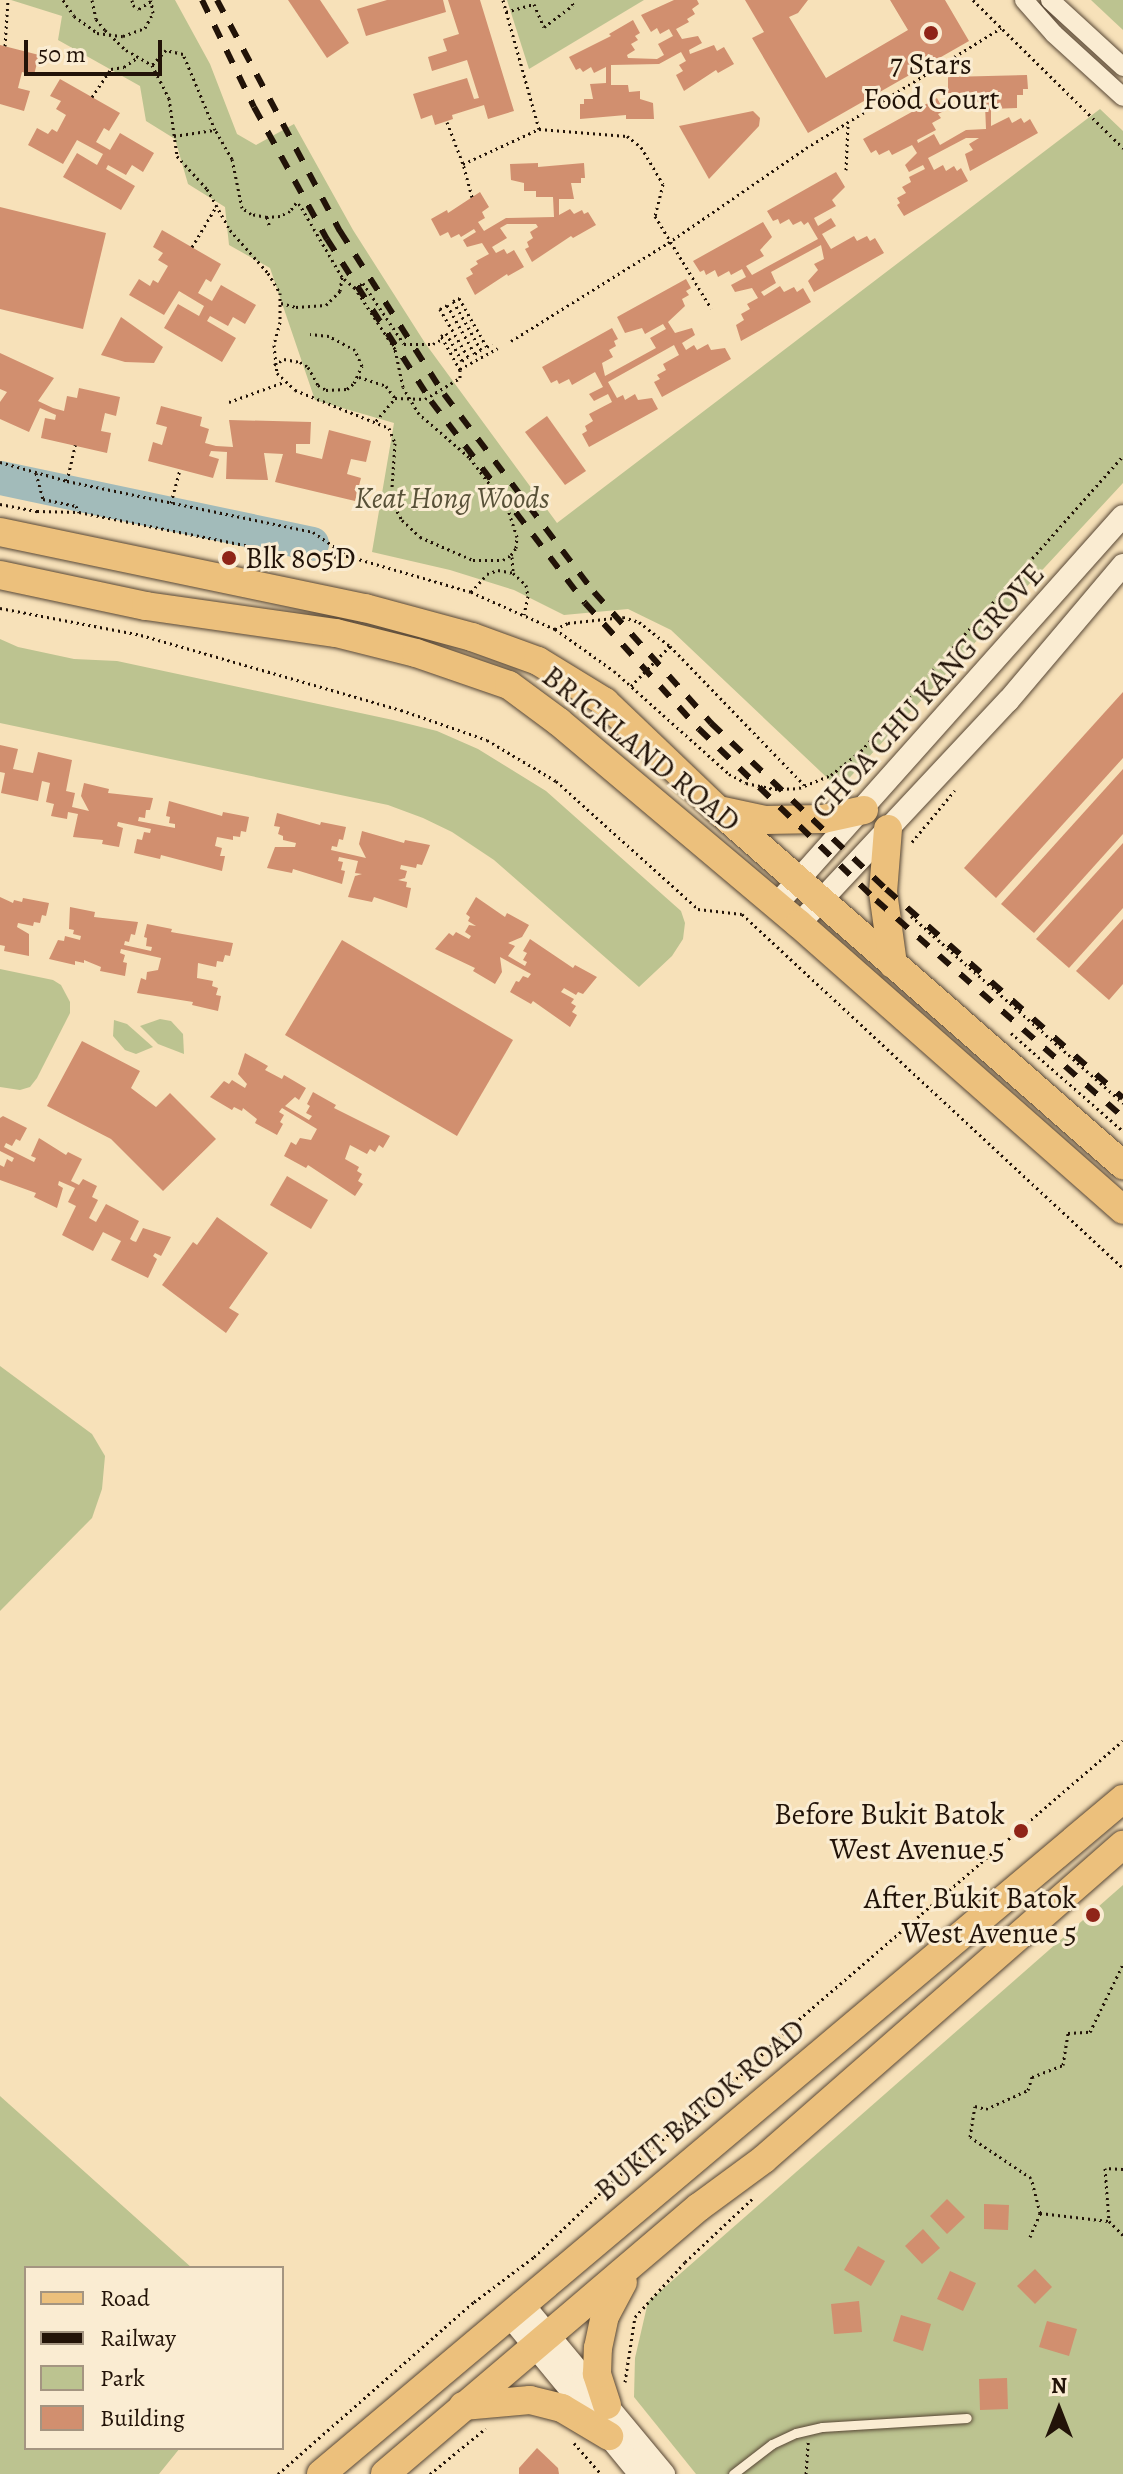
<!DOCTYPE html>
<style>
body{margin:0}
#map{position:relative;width:1123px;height:2474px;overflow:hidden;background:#f7e1b9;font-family:Alegreya,serif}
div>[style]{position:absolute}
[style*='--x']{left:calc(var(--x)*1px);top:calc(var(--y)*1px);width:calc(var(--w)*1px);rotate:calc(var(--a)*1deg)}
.green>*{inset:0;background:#bcc390}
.river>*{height:34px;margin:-17px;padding:0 17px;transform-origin:17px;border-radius:17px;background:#a2bbba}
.building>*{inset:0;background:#d18f6f}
.path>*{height:3px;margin-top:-1.5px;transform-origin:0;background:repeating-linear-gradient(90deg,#221308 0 2px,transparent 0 6px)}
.roads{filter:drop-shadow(0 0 2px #574634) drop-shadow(0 0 2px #574634)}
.service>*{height:9px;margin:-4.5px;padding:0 4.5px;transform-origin:4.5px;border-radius:4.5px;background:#faecd2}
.minor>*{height:18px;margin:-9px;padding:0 9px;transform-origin:9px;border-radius:9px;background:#faecd2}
.tertiary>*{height:22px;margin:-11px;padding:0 11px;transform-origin:11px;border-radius:11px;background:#faecd2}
.primary>*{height:28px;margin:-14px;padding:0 14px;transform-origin:14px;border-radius:14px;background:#ecc07c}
.rail>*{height:6px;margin-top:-3px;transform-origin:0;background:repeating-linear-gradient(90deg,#221308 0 14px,transparent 0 28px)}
.path-bridge>*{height:3px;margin-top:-1.5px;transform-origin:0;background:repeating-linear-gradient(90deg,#221308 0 2px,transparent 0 6px)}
.dots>*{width:22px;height:22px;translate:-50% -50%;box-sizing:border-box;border:4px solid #faecd2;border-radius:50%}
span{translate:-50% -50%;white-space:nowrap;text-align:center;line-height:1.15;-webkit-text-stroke:6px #faecd2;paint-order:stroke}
.poi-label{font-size:30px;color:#221308}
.left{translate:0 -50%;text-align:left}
.right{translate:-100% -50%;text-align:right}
.park-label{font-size:30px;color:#585138;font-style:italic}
.street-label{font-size:30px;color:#221308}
.legend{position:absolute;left:24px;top:2266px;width:260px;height:184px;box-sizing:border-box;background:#faecd2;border:2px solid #a49581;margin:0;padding:10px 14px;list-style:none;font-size:24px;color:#221308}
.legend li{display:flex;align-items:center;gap:16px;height:40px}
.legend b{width:40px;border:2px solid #a49581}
.north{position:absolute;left:1019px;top:2370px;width:80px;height:80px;-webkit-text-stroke:6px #faecd2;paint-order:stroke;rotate:0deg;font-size:22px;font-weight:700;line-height:32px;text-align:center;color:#221308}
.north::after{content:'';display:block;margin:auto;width:28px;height:36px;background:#221308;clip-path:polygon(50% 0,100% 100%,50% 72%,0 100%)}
.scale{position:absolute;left:24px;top:40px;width:138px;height:36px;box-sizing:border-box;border:4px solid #221308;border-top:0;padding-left:10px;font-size:24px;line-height:28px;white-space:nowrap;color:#221308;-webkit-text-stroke:6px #faecd2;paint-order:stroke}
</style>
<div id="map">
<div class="green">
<i style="clip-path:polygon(11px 0,175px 0,210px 64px,237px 134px,256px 145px,294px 124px,353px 230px,425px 343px,557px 523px,1100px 109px,1123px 131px,1123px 483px,839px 789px,671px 630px,628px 609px,564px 615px,514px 590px,450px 570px,372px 552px,394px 423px,315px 400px,270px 268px,229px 245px,225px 207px,188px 184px,175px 139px,146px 121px,140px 86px,58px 40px,62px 16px)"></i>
<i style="clip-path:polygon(507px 0,644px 0,529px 69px)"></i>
<i style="clip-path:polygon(1091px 0,1123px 0,1123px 30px)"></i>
<i style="clip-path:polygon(0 639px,18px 647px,74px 659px,117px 661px,393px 720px,437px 731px,478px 749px,546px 791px,681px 911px,685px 923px,683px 939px,672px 956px,639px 987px,494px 860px,452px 832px,423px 818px,388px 805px,0 723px)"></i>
<i style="clip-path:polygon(0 969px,53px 980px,61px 985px,70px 1002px,70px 1013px,37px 1078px,30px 1087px,20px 1090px,0 1087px)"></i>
<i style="clip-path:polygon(160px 1019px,171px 1021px,183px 1034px,184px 1054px,158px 1044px,140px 1026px)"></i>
<i style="clip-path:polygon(114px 1020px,127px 1024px,153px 1047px,136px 1054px,125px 1050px,113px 1036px)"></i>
<i style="clip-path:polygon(0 1366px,92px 1434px,105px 1456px,102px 1489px,92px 1518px,0 1611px)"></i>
<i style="clip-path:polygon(1123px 1885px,1123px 2474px,696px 2474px,634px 2397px,635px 2358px,648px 2302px)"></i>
<i style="clip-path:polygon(0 2096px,192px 2268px,26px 2268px,26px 2448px,180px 2448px,159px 2474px,0 2474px)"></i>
</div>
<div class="river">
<i style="--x:0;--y:478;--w:319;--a:11.9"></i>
</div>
<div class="building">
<i style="clip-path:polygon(288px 0,320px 0,349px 43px,327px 58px)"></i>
<i style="clip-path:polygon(387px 0,443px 0,446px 12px,366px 36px,357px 9px)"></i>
<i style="clip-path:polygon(448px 0,480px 0,514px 111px,488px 119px,484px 105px,452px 115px,453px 119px,435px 125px,432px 115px,421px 119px,413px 94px,467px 78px,474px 99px,479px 98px,467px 60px,432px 71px,428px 57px,447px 51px,443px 39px,459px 34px)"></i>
<i style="clip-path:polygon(674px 0,697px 0,699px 4px,692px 9px,695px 14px,687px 19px,689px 22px,676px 29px,682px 39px,698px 36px,702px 43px,689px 50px,690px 54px,714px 45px,717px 51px,724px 47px,734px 64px,718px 73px,716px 70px,684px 91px,676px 75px,683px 71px,679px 65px,686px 61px,681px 52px,659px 64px,611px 65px,611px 85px,628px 85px,629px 92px,640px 91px,640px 99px,653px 103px,654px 119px,626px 119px,626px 115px,580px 119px,580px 104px,584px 104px,584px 99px,593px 99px,590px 84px,606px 83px,606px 67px,594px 73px,591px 67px,583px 72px,580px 68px,576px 70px,569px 57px,611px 36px,609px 34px,633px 20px,640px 33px,635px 36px,638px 40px,631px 44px,635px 50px,627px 55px,628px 58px,657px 59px,664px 55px,658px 44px,673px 36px,669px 29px,660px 34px,657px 28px,651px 32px,641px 15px)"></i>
<i style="clip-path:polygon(745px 0,808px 0,798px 13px,789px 17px,826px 78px,908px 30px,890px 0,945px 0,969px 41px,808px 133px,752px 38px,764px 32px)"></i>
<i style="clip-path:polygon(0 45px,39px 55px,34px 75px,22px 72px,18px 88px,30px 91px,24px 111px,0 104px)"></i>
<i style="clip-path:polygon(1027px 75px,1028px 89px,1023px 89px,1023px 95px,1017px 95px,1017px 108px,991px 109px,991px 126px,1009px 117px,1012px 123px,1021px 118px,1024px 123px,1030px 119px,1038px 133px,970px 171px,965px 154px,973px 150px,969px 144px,979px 138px,966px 138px,928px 158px,934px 170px,943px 165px,946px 171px,954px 166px,957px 171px,961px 168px,968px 181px,904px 216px,897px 205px,900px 203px,897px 198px,906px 193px,902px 187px,911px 182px,909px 177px,925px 169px,923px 165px,909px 172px,905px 165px,917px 153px,912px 145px,892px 155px,889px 150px,879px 155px,876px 150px,871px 153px,863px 139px,937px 98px,944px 111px,938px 114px,941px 118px,932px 123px,936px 130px,917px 140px,918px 143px,934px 134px,940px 145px,966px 130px,986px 129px,985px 105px,966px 105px,965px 97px,955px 98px,955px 93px,948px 93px,948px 77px)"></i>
<i style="clip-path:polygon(60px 79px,120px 113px,109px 131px,104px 128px,96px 142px,110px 150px,120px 133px,154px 153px,143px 172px,132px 165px,126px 175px,108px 165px,106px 169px,135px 186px,121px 210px,63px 177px,77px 153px,97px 165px,103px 154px,77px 140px,63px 164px,28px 145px,37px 128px,48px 134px,52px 129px,57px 132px,66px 115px,56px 109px,61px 101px,50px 96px)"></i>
<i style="clip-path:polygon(753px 111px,760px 118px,759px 126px,709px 179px,679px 126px)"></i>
<i style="clip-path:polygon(538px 163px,538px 167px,584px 163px,585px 178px,581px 178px,581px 183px,571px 183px,574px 199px,559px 199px,559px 215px,570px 209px,574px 214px,582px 210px,584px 214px,588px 212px,596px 225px,573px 238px,571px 236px,532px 262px,525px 249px,529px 247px,527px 242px,533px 238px,530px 232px,538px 227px,536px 224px,507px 224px,500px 228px,507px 238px,492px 247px,496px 253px,504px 249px,507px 254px,514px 250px,524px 267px,508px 276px,507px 274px,475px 295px,466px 278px,473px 274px,470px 269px,478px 264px,476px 261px,489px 254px,482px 243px,467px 247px,463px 240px,476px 232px,474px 229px,461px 237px,459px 234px,451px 238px,448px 232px,440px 236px,431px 219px,447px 210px,448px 213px,480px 192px,489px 207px,482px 212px,485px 218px,478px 222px,484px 231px,506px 218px,554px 217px,553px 197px,536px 197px,536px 191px,524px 191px,524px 183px,511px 180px,510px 164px)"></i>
<i style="clip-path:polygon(836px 172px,845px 187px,832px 200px,836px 206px,814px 218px,818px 226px,831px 218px,836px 226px,822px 234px,831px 249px,854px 236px,857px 241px,867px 236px,870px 241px,875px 238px,884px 253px,814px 292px,808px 281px,818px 270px,814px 264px,824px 259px,821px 245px,771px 272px,776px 283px,761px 292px,764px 296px,780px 286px,784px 292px,794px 287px,797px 292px,803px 288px,811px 302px,741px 341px,736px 325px,744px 320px,741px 314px,750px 309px,747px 304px,758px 298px,752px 288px,735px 292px,731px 285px,746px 277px,742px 269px,731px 275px,729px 271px,718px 277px,715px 270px,706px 275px,704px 270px,700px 272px,693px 261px,763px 222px,772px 237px,760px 250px,764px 256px,746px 266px,752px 275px,818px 239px,808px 222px,804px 225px,801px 221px,793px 225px,789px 219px,780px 224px,778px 219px,773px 221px,767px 211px)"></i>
<i style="clip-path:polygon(0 207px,106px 233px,83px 329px,0 309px)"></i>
<i style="clip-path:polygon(162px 230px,221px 264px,211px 282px,206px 279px,198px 293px,212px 301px,221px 285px,256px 305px,245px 324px,233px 317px,228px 326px,210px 316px,207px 321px,236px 338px,222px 362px,164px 328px,178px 304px,199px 316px,204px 306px,179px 291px,164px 315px,129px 295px,139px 279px,150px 286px,153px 280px,158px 283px,168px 266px,158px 260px,163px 253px,153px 247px)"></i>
<i style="clip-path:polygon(686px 279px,691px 288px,686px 291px,689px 295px,682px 299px,685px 306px,668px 322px,675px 333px,692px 328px,695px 335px,682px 343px,686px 350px,694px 345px,697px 350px,708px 344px,711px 350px,725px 348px,731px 359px,662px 397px,654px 382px,660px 379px,657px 375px,666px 370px,663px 364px,679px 355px,674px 345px,608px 382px,617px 398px,623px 395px,625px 400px,635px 394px,638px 400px,652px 398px,658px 409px,589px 447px,582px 434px,587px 431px,585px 426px,593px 421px,589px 414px,612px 402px,608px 394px,594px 401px,589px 394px,603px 387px,595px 372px,572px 385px,569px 379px,559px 384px,557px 380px,551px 383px,542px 367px,612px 328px,618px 339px,614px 341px,616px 346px,609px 350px,613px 357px,602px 363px,605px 376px,656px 348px,650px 338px,666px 329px,663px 324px,645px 334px,642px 328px,625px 333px,617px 317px)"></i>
<i style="clip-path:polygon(121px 317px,163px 347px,154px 363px,125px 362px,101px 355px)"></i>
<i style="clip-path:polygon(0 353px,54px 378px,38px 401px,53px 408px,64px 411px,67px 396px,77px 398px,79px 388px,120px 397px,116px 416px,105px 413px,101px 431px,111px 433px,107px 453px,41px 438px,45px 418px,55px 420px,56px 415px,40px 408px,29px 432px,0 419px,0 402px,7px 392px,0 389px)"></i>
<i style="clip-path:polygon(161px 406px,202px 417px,200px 426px,209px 429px,205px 443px,216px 446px,233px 447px,229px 420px,311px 422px,310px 444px,296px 444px,296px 453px,322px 459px,329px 430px,371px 441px,366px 462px,351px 459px,347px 474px,361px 478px,355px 501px,275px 482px,283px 454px,264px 453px,268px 480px,226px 479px,227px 452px,211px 451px,209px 456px,219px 459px,213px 478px,148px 461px,153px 442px,162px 445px,167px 427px,156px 424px)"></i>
<i style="clip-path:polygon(547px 416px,586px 471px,565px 485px,525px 432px)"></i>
<i style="clip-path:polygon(1123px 692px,1123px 758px,996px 898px,964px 868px)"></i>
<i style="clip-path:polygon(0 745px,18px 749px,13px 769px,33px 773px,38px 752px,72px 760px,66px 791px,75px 793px,72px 807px,89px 811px,81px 796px,84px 783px,109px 789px,108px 793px,153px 798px,150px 810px,146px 810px,145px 818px,139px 817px,138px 821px,175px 828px,175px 824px,169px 823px,170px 817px,166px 816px,169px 801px,222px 816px,223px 812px,249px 817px,246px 832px,241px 831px,240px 837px,233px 836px,233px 840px,217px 837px,215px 846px,222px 848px,220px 856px,225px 856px,222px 871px,161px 855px,160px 859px,134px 853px,137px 839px,142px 840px,144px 832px,150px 833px,151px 829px,118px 822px,117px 826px,123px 828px,119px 847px,102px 844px,103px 840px,73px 837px,78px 814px,68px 812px,67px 819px,51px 816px,54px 804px,46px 802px,50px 783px,42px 781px,38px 801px,1px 793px,5px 773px,0 772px)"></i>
<i style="clip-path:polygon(1123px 769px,1123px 834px,1034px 933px,1001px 904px)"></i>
<i style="clip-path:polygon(277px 813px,320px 825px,321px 822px,346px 827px,343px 840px,339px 839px,337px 847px,332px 846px,331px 850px,366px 858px,359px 844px,362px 831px,404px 843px,405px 840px,430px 845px,422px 865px,417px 864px,416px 868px,401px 865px,400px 869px,407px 871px,405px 878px,398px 880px,407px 882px,406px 887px,411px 888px,407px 908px,374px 897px,372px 902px,348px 897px,355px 876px,362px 874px,355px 873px,358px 861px,339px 857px,338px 861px,343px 862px,341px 870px,345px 871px,342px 884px,293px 869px,292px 873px,267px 868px,275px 847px,295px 847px,296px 843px,283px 840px,283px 836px,278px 834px,280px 827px,274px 826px)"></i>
<i style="clip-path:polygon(1123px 843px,1123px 908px,1069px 968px,1036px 939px)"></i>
<i style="clip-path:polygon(0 897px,13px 903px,14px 900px,22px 902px,23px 898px,49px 903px,46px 916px,42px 915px,40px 923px,34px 922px,33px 926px,18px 923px,17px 927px,29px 934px,29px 956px,4px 951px,5px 946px,0 945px)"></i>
<i style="clip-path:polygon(476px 897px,505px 917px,507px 913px,529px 925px,522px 937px,508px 943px,515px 946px,508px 956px,525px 966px,527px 962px,523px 960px,527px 953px,523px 951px,530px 939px,573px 968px,575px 965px,597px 977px,583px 994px,578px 992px,576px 995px,564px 988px,561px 992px,574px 999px,571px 1003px,576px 1006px,572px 1012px,577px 1015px,570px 1027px,533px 1001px,531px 1004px,510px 992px,516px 981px,519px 982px,523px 976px,528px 978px,531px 974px,500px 957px,502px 972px,495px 984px,473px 971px,475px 968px,435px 949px,449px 933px,453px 936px,456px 932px,469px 939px,471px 936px,465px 932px,469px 925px,476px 926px,468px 921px,470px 917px,466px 914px)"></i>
<i style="clip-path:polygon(70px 907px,95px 912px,94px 917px,138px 922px,135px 935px,131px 934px,129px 942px,125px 941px,124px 945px,151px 951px,152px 947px,146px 946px,147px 938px,144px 937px,147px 924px,172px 929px,171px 932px,233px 943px,230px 956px,225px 955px,223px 962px,217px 961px,216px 967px,198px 963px,197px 978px,213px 981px,212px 986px,218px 988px,216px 995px,221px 996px,218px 1011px,192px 1005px,193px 1002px,137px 993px,141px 978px,146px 980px,147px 972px,158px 970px,161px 958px,121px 949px,120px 953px,125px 955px,123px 962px,127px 963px,125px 976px,100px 971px,101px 967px,84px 960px,84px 963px,75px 961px,75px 965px,49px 959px,58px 940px,64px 941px,65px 936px,80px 940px,81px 936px,73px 934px,74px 930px,69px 929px)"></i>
<i style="clip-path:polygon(1123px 919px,1123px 984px,1109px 1000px,1076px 971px)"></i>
<i style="clip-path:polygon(342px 940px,513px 1040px,457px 1136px,285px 1035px)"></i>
<i style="clip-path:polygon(82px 1041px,140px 1071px,131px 1088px,156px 1107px,170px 1093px,216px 1139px,163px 1191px,111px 1139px,47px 1106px)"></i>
<i style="clip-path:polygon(245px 1053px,268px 1066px,265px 1070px,282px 1079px,284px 1075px,306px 1088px,299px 1100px,295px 1097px,285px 1106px,309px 1120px,312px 1116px,306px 1113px,310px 1106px,307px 1104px,313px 1092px,336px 1105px,334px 1108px,390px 1136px,383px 1148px,379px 1145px,375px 1152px,370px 1149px,367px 1154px,350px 1145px,345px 1159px,359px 1167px,357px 1171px,362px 1174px,358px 1181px,363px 1184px,355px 1196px,308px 1165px,306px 1168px,284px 1156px,291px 1142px,296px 1145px,300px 1138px,311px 1140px,317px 1129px,282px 1108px,279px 1112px,284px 1115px,280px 1122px,283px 1124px,277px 1135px,255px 1123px,257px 1119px,243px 1108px,242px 1111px,234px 1107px,232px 1110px,210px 1097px,224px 1081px,229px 1084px,232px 1080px,245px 1088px,247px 1084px,238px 1074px)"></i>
<i style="clip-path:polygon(3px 1116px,27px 1128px,20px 1141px,16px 1139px,12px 1146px,6px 1143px,4px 1147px,34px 1162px,36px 1158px,31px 1156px,39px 1138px,66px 1155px,68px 1152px,82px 1159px,71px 1181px,79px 1185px,83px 1179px,97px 1186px,92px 1197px,98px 1200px,89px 1218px,96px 1222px,106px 1204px,139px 1221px,130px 1239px,133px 1241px,136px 1242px,143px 1228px,171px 1237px,161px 1256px,155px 1253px,153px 1256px,157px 1259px,148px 1278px,111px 1260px,121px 1241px,103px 1232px,93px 1251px,62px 1235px,76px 1206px,68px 1202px,75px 1188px,59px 1181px,58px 1185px,63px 1188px,57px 1208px,34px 1197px,36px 1193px,0 1180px,0 1165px,4px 1167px,7px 1159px,12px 1162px,14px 1158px,0 1151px,0 1118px)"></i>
<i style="clip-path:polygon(287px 1176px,328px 1200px,311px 1229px,270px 1205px)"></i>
<i style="clip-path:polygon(217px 1217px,268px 1253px,229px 1308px,239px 1314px,226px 1333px,162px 1285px,193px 1242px,197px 1245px)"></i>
<i style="clip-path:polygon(947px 2199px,965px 2217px,947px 2234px,930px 2216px)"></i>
<i style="clip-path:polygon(984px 2204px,1009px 2205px,1008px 2230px,984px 2229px)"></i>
<i style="clip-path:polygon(923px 2229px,940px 2248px,922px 2264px,905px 2246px)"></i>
<i style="clip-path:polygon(858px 2246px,885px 2261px,871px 2286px,844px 2270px)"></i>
<i style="clip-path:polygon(1035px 2269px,1052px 2287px,1035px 2304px,1017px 2286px)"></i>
<i style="clip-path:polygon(950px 2271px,976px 2283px,963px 2311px,937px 2299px)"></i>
<i style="clip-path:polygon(859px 2301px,862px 2332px,834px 2334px,831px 2304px)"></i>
<i style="clip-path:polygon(901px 2315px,931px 2324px,923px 2351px,893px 2341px)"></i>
<i style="clip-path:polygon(1047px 2321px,1077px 2329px,1069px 2356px,1039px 2347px)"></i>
<i style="clip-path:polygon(1007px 2378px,1008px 2409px,980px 2410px,979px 2379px)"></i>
<i style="clip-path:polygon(537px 2448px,558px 2468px,559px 2474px,519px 2474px,519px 2468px)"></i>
</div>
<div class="path">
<i style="--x:92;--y:0;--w:19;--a:78"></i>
<i style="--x:96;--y:19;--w:14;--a:51"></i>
<i style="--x:105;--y:30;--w:29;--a:44"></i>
<i style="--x:126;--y:50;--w:30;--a:30"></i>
<i style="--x:132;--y:0;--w:5;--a:79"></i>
<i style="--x:133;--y:5;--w:7;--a:34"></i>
<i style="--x:139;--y:9;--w:14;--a:-34"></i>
<i style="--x:503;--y:0;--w:134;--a:74.4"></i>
<i style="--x:539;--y:129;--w:88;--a:4.5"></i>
<i style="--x:627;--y:136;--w:18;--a:38"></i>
<i style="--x:641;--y:147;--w:43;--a:59.3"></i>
<i style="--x:663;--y:184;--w:33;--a:104"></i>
<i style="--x:655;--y:216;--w:108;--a:58.7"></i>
<i style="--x:973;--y:0;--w:211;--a:44.6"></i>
<i style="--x:506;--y:12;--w:29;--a:-16"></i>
<i style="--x:534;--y:4;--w:25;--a:67"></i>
<i style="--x:544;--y:27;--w:36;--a:-37"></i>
<i style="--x:573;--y:5;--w:5;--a:-112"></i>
<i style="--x:145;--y:28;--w:17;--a:-62"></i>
<i style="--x:153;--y:13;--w:13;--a:-99"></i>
<i style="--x:5;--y:46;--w:46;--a:-86.3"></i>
<i style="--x:92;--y:97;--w:34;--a:-56"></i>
<i style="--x:111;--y:69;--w:13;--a:-9"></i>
<i style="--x:124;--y:67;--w:16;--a:-35"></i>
<i style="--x:447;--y:122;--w:45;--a:69.1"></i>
<i style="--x:174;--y:136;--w:40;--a:-8.5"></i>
<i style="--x:846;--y:170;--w:45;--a:-87.5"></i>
<i style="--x:472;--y:197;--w:34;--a:-105"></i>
<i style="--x:463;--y:164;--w:84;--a:-24.7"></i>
<i style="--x:267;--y:217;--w:11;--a:75"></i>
<i style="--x:192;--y:247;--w:49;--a:-59.2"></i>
<i style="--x:355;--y:288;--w:9;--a:-32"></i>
<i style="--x:363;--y:283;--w:73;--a:56.1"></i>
<i style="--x:404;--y:344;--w:29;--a:0"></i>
<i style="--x:433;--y:344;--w:10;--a:-29"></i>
<i style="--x:281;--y:303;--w:16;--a:15"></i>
<i style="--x:296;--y:307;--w:30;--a:-4"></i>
<i style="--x:326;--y:305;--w:20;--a:-45"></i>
<i style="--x:340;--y:291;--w:14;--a:-82"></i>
<i style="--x:342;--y:277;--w:83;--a:-120.3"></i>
<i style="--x:300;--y:205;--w:4;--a:-153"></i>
<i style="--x:296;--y:203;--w:10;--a:127"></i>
<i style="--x:290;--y:211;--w:11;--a:153"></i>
<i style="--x:280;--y:216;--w:13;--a:176"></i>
<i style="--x:267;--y:217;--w:16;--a:-169"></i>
<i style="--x:251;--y:214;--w:11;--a:-146"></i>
<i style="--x:242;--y:208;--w:50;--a:-101.5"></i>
<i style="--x:232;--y:159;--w:34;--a:-120"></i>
<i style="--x:215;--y:130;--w:82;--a:-112.8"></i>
<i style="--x:183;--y:54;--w:17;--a:-167"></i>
<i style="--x:166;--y:50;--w:21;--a:133"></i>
<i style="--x:152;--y:65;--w:37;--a:63"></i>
<i style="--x:169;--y:98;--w:59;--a:82.1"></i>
<i style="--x:177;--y:156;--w:45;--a:47.7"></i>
<i style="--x:207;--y:189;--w:47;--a:60.7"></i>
<i style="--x:230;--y:230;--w:57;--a:48.5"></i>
<i style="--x:268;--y:273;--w:23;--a:59"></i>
<i style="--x:280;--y:293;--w:29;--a:90"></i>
<i style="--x:280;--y:322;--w:24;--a:105"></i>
<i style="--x:274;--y:345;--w:28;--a:84"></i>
<i style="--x:277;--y:373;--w:25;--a:43"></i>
<i style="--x:295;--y:390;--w:101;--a:22"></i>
<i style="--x:389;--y:428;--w:16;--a:68"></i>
<i style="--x:395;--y:443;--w:58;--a:93.9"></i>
<i style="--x:391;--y:501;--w:22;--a:60"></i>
<i style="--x:402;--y:520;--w:25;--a:43"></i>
<i style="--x:420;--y:537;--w:58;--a:23.5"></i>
<i style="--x:473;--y:560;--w:30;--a:0"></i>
<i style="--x:503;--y:560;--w:9;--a:-32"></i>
<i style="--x:511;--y:555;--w:9;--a:-54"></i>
<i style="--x:516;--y:548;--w:11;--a:-85"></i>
<i style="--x:517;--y:537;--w:32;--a:-108"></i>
<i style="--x:507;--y:507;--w:63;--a:-127.2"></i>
<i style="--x:469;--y:457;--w:66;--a:-139.3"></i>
<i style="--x:419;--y:414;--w:31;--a:-121"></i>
<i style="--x:403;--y:387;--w:39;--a:-102"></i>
<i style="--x:395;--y:349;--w:73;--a:-123.3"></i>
<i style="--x:355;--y:288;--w:17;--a:-140"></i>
<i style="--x:511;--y:341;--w:185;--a:-32"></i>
<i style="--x:668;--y:243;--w:168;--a:-34.5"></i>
<i style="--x:806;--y:148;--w:229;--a:-31.6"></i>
<i style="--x:274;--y:365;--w:12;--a:-31"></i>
<i style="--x:284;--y:359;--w:16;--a:11"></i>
<i style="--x:300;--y:362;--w:9;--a:32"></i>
<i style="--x:308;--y:367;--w:21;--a:61"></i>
<i style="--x:318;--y:385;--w:9;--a:32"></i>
<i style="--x:326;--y:390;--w:21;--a:-3"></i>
<i style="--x:347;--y:389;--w:9;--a:-41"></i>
<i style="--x:354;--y:383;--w:19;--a:-65"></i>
<i style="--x:362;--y:366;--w:17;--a:-114"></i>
<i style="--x:355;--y:350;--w:30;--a:-152"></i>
<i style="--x:329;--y:336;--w:19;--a:-174"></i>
<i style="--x:460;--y:369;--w:43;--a:-28.9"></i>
<i style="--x:359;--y:377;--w:28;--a:18"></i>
<i style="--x:386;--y:386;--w:15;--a:53"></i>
<i style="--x:229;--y:402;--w:59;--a:-20"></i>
<i style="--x:376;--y:421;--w:30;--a:-50"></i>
<i style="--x:395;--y:398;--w:30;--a:2"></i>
<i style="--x:425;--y:399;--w:41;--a:-31"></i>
<i style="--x:460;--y:378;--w:8;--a:-90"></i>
<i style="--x:460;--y:370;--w:39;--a:-119"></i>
<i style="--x:441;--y:336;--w:6;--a:-31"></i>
<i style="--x:446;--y:333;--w:32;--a:60"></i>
<i style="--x:462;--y:361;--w:7;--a:-34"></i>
<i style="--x:468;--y:357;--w:56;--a:-120.3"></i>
<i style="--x:440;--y:309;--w:8;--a:-30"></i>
<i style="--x:447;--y:305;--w:56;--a:60.3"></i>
<i style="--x:475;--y:354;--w:7;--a:-34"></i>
<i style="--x:481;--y:350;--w:56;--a:-119.7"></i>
<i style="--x:453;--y:301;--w:7;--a:-27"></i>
<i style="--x:459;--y:298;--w:56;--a:60.3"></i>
<i style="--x:487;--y:347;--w:6;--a:-31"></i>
<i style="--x:0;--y:462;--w:70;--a:15.8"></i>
<i style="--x:67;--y:481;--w:251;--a:11.7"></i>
<i style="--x:313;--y:532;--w:42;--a:34.4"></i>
<i style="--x:348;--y:556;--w:128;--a:16.3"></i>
<i style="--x:471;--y:592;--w:92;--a:23.8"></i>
<i style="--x:555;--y:629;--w:14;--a:-25"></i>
<i style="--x:568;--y:623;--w:55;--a:-6.2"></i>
<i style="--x:623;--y:617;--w:17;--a:17"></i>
<i style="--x:639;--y:622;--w:39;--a:38"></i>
<i style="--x:670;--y:646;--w:193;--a:46"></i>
<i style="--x:36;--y:473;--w:27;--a:75"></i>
<i style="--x:43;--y:499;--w:34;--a:12"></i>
<i style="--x:76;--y:506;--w:7;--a:63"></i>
<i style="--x:67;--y:481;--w:37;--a:-77"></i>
<i style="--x:171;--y:503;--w:34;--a:-75"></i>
<i style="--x:0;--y:504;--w:38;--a:11"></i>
<i style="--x:37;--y:511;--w:42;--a:1.4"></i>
<i style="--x:79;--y:512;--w:236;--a:11.3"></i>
<i style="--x:310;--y:558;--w:38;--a:-3"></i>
<i style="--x:512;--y:557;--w:16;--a:86"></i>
<i style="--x:471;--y:592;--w:24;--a:-48"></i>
<i style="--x:487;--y:574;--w:12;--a:-20"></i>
<i style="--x:498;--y:570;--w:15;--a:11"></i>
<i style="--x:513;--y:573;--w:18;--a:43"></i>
<i style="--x:526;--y:585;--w:11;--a:80"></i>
<i style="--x:528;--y:596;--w:19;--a:102"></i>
<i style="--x:0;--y:608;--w:144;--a:10.8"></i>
<i style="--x:141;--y:635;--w:271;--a:16.1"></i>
<i style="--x:401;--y:710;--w:91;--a:19.2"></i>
<i style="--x:487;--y:740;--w:80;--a:30.7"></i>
<i style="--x:556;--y:781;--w:191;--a:42"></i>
<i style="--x:698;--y:909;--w:44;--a:6.5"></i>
<i style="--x:742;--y:914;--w:520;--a:42.9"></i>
<i style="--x:555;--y:629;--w:72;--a:35.4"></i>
<i style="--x:614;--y:671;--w:154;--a:41.8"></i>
<i style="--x:729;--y:774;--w:19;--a:28"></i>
<i style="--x:746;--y:783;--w:30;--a:12"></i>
<i style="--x:775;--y:789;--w:24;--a:-2"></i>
<i style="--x:799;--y:788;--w:35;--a:-22"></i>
<i style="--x:831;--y:775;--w:38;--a:-39"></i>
<i style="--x:861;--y:751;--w:395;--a:-48.4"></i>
<i style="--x:631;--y:686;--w:56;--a:-45.7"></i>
<i style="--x:912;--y:842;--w:67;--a:-50.4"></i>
<i style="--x:911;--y:916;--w:283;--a:41.4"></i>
<i style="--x:1011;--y:1033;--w:149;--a:41.2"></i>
<i style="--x:1123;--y:2169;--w:18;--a:-177"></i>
<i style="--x:1105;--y:2168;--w:53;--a:85.7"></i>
<i style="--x:1109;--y:2221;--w:20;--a:45"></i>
<i style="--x:1040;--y:2213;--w:36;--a:-104"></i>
<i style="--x:1031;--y:2178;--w:73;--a:-146.1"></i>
<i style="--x:970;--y:2137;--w:31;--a:-81"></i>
<i style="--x:975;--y:2106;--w:11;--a:15"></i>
<i style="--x:986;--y:2109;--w:46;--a:-24.3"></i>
<i style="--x:1028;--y:2090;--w:14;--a:-73"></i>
<i style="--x:1032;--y:2077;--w:33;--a:-21"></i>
<i style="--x:1063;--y:2065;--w:32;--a:-81"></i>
<i style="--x:1068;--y:2033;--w:22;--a:-3"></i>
<i style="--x:1090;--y:2032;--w:76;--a:-64.1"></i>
<i style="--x:1030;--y:2237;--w:26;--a:-67"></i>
<i style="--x:1040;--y:2213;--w:69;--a:6.6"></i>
<i style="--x:625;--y:2382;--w:66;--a:-81.3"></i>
<i style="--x:635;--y:2317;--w:74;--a:-47.7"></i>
<i style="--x:685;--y:2262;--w:92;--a:-43.2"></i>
<i style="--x:574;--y:2443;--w:41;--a:48.9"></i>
<i style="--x:278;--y:2474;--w:261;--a:-41.3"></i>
<i style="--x:474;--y:2302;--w:75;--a:-36.9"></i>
<i style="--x:534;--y:2257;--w:114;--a:-43.9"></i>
<i style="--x:616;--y:2178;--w:166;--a:-39.6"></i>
<i style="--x:744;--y:2072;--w:64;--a:-44.4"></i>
<i style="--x:790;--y:2027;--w:439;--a:-40.7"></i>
<i style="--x:430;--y:2474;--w:72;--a:-39.4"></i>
<i style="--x:806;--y:2474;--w:32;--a:-86"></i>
</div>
<div class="roads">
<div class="service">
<i style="--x:733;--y:2474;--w:49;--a:-37.6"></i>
<i style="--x:772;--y:2444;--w:26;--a:-25"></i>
<i style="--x:796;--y:2433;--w:27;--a:-13"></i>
<i style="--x:822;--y:2427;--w:145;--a:-3.6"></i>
</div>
<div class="minor">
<i style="--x:1024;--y:0;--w:45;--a:48.6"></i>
<i style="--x:1054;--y:34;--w:93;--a:42.4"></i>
<i style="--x:1050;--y:0;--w:99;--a:42.5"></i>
</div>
<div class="tertiary">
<i style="--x:776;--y:905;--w:521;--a:-48.27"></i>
<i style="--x:799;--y:924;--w:306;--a:-46.9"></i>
<i style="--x:1008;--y:701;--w:178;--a:-49.8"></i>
<i style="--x:521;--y:2302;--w:224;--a:50.3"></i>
<i style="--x:508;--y:2314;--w:207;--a:50.5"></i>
</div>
<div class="primary">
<i style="--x:0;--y:532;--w:373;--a:11.8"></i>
<i style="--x:365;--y:608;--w:111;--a:15.2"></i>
<i style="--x:472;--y:637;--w:70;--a:20"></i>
<i style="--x:538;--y:661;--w:79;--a:31.5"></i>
<i style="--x:605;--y:702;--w:156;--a:43.7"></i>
<i style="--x:718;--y:810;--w:539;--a:41.24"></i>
<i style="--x:0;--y:575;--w:149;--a:12"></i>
<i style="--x:146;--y:606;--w:192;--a:8.1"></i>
<i style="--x:336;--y:633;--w:82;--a:14"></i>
<i style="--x:416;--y:653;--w:98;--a:19"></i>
<i style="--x:509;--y:685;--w:62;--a:36.5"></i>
<i style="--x:559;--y:722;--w:314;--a:40.1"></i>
<i style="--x:799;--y:924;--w:432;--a:41.4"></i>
<i style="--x:723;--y:811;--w:43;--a:12.1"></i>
<i style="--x:765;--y:820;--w:58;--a:-1"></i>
<i style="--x:823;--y:819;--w:42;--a:-12.4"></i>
<i style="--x:888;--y:829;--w:63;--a:94.5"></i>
<i style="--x:883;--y:892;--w:73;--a:82.1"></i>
<i style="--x:607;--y:2405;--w:33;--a:-108"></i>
<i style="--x:597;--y:2374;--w:26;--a:-88"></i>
<i style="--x:598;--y:2348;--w:33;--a:-78"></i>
<i style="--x:605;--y:2316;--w:38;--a:-62"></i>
<i style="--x:463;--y:2406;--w:67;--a:-5.1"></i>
<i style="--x:530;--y:2400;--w:33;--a:14"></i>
<i style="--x:562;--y:2408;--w:55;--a:30.8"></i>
<i style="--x:321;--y:2474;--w:1048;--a:-40.09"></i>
<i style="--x:385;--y:2474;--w:412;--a:-40.4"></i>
<i style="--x:699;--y:2207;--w:81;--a:-36.4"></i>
<i style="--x:764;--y:2159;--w:477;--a:-41.2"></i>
</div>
</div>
<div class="rail">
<i style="--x:202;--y:0;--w:119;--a:64.1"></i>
<i style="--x:254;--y:107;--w:151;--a:61.1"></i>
<i style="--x:327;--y:239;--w:193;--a:57.3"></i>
<i style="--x:431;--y:401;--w:254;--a:52.7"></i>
<i style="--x:585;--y:603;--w:170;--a:47.9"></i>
<i style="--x:699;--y:729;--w:246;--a:44"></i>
<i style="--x:876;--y:900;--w:329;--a:41.3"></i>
<i style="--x:217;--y:0;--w:262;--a:62"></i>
<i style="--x:340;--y:231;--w:193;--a:57.5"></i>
<i style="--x:444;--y:394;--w:248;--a:52.9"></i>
<i style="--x:594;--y:592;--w:176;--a:48.2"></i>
<i style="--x:711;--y:723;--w:241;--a:43.5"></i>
<i style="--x:886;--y:889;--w:316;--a:41.4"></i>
</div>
<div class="path-bridge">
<i style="--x:63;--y:0;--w:19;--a:55"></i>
<i style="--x:74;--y:16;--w:29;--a:36"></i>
<i style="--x:97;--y:33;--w:26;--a:7"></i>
<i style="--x:123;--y:36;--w:23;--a:-20"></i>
</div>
<div class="dots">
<i style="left:931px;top:33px;background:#8f2418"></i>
<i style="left:229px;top:558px;background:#8f2418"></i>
<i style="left:1021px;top:1831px;background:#8f2418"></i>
<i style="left:1093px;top:1915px;background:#8f2418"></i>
</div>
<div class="poi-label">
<span style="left:931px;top:81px">7 Stars<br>Food Court</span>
<span class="left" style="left:245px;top:558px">Blk 805D</span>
<span class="right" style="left:1005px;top:1831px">Before Bukit Batok<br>West Avenue 5</span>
<span class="right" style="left:1077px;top:1915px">After Bukit Batok<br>West Avenue 5</span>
</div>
<div class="park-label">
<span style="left:452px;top:498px">Keat Hong Woods</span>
</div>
<div class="street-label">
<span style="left:928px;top:691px;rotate:-48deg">CHOA CHU KANG GROVE</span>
<span style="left:641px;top:749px;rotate:39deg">BRICKLAND ROAD</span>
<span style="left:700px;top:2110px;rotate:-40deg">BUKIT BATOK ROAD</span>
</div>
<ul class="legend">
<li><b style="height:10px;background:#ecc07c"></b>Road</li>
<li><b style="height:10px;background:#221308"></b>Railway</li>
<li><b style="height:22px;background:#bcc390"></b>Park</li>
<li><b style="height:22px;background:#d18f6f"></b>Building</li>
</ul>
<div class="north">N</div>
<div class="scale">50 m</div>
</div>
